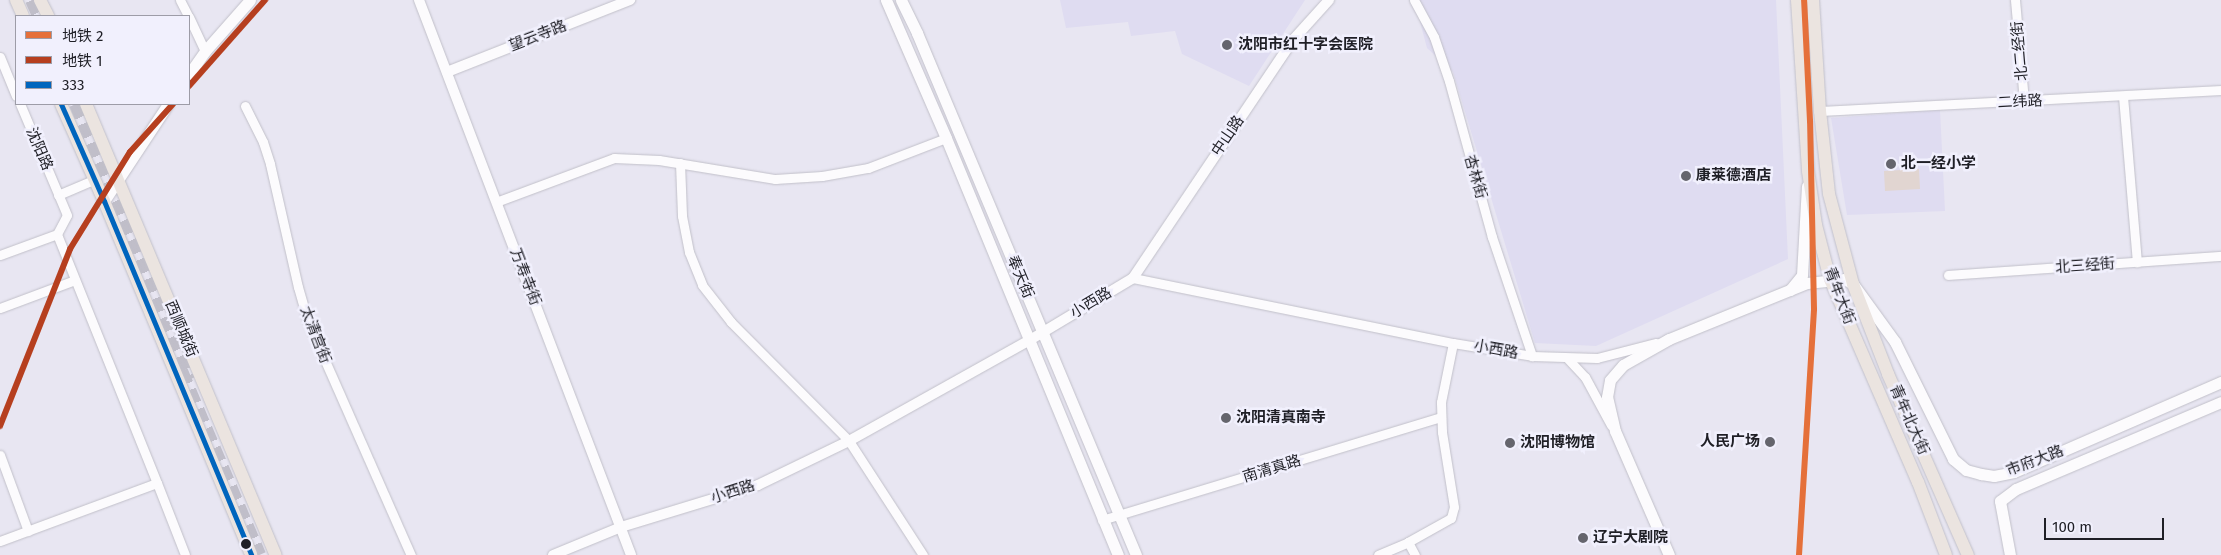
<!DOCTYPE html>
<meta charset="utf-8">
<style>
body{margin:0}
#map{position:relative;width:2221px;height:555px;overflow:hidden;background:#e8e6f2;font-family:"Fira Sans","Noto Sans SC",sans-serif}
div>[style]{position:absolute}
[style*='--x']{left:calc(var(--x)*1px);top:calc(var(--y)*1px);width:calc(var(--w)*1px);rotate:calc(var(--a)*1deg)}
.built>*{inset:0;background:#dfdcf1}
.green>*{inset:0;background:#e1d5d1}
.trunk-tunnel>*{height:14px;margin-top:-7px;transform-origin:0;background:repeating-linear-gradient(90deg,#c0bec9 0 14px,transparent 0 21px)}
.roads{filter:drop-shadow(0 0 1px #c1c0c9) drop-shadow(0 0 1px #c1c0c9)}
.minor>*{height:9px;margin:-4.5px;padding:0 4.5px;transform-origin:4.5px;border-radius:4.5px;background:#fcfbfd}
.tertiary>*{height:10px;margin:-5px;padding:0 5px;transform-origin:5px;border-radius:5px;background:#fcfbfd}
.secondary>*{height:11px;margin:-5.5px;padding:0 5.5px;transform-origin:5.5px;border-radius:5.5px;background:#fcfbfd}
.primary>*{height:12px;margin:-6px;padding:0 6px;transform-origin:6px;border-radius:6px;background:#ebe4e0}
.bus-1>*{height:5px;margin:-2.5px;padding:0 2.5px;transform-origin:2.5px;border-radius:2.5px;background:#0065bd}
.metro-1>*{height:6px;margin:-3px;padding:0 3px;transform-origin:3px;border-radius:3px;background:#e5703a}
.metro-2>*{height:6px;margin:-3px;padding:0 3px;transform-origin:3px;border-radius:3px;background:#b63f1f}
.dots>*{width:14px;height:14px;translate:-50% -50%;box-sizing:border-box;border:2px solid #f1f0fd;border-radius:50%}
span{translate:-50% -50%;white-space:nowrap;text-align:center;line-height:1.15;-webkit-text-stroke:5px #f1f0fd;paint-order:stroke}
.street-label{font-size:15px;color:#1f1f26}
.poi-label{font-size:15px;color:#1f1f26;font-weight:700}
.left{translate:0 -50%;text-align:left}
.right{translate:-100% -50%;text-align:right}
.legend{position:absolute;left:15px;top:15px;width:175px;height:90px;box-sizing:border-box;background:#f1f0fd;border:1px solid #9d9ca7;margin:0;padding:6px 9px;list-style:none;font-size:15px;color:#1f1f26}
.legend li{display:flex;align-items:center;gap:10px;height:25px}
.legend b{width:25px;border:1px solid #9d9ca7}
.scale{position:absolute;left:2044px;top:518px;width:120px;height:22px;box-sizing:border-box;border:2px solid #1f1f26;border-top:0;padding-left:6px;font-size:15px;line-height:18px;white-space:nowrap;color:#1f1f26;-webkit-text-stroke:4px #f1f0fd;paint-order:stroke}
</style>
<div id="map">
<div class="built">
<i style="clip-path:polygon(1060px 0,1305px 0,1249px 86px,1182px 54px,1175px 31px,1131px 36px,1128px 22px,1066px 28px)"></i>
<i style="clip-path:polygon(1414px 0,1776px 0,1788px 259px,1596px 346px,1535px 343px,1453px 72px,1427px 48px)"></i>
<i style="clip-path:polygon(1940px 110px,1945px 211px,1847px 215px,1831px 118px)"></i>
</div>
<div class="green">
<i style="clip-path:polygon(1919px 169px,1920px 189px,1885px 191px,1884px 171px)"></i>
</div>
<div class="trunk-tunnel">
<i style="--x:32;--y:0;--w:17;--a:66"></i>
<i style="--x:76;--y:104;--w:298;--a:67.1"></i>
<i style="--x:181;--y:371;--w:200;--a:67"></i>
</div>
<div class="roads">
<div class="minor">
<i style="--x:180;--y:0;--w:18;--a:63"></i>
<i style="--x:1414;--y:0;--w:42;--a:61.6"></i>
<i style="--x:1434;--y:37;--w:46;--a:71.2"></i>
<i style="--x:1449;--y:81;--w:162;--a:74.6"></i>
<i style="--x:1492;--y:237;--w:126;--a:71.4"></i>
<i style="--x:2015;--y:0;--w:101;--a:84.9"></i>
<i style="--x:189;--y:17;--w:38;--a:65"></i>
<i style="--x:0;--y:57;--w:42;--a:67.7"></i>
<i style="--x:2123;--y:96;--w:167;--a:85.2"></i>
<i style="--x:245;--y:106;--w:40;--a:63.4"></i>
<i style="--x:263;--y:142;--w:23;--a:72"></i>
<i style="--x:270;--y:164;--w:126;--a:77.2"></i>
<i style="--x:298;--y:287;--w:36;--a:74"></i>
<i style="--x:308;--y:322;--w:255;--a:66.2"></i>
<i style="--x:1820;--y:111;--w:402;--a:-3"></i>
<i style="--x:680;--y:163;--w:53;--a:87.8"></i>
<i style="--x:682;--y:216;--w:37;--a:79"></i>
<i style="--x:689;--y:252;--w:35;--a:68"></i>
<i style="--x:702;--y:285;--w:47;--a:51.9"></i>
<i style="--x:731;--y:322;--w:168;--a:45.2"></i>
<i style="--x:849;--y:441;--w:136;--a:57"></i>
<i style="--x:58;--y:195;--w:38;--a:-23"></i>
<i style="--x:496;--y:202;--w:126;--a:-20.4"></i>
<i style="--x:614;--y:158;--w:45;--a:2.5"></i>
<i style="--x:659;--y:160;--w:118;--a:9.3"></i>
<i style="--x:775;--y:179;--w:47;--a:-3.7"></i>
<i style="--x:822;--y:176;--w:47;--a:-9.9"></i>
<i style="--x:868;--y:168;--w:84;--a:-21"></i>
<i style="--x:0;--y:255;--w:61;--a:-20.2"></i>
<i style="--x:57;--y:234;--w:21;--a:-62"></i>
<i style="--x:67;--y:215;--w:121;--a:-112.9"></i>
<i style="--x:1948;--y:275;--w:274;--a:-4"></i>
<i style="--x:1133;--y:278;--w:327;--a:11.5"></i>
<i style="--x:1453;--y:343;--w:80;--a:9.3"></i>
<i style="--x:1532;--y:356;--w:65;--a:1.8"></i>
<i style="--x:1597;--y:358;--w:61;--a:-14.3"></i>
<i style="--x:0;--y:308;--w:80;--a:-20.5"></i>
<i style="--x:1568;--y:359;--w:25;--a:47"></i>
<i style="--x:1585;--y:377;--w:55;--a:61.6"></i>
<i style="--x:0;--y:455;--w:81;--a:69.8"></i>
<i style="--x:157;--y:483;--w:77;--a:68.7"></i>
<i style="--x:1102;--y:520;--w:354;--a:-16.9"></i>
<i style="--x:0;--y:541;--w:167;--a:-20.3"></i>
<i style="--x:157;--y:483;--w:268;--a:-111.9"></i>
<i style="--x:1408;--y:542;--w:15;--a:62"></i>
<i style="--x:1378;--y:555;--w:33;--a:-23"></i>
<i style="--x:1408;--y:542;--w:49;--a:-29.2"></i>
<i style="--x:1451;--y:518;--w:11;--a:-75"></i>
<i style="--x:1454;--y:507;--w:76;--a:-99.1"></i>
<i style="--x:1442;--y:432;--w:30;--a:-92"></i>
<i style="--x:1441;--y:402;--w:60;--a:-78.5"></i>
</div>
<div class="tertiary">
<i style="--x:419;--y:0;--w:594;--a:69.09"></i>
<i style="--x:447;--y:72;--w:197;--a:-21.5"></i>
<i style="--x:553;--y:555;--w:74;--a:-22.4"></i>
<i style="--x:621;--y:527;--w:143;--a:-17"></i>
<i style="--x:758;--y:485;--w:101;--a:-25.8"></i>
<i style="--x:849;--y:441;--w:207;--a:-29.2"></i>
<i style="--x:1030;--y:340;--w:120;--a:-31"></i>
<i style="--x:1133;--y:278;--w:287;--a:-56.1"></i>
<i style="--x:1293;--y:40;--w:54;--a:-48"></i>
</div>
<div class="secondary">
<i style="--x:886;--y:0;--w:150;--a:66.5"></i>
<i style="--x:946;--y:138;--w:451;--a:67.6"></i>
<i style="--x:901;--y:0;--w:37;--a:64"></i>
<i style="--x:917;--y:33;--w:566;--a:67.24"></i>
<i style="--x:189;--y:74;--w:28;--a:-55"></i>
<i style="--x:205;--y:51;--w:68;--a:-48.6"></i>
<i style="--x:104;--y:201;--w:116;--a:-56.6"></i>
<i style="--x:1790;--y:290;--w:19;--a:-51"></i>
<i style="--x:1802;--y:275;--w:89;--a:-86.8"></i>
<i style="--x:1669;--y:555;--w:135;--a:-113.5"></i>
<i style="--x:1615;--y:431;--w:35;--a:-103"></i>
<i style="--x:1607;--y:397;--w:17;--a:-80"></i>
<i style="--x:1610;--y:380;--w:20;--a:-49"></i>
<i style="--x:1623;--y:365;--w:53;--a:-29.5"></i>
<i style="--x:1669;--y:339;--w:149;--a:-22.1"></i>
<i style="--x:1807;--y:283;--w:38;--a:-6"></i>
<i style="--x:1845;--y:279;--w:9;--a:32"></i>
<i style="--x:1853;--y:284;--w:72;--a:54.1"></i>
<i style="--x:1895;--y:342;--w:131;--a:63.6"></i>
<i style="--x:1953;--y:459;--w:17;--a:40"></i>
<i style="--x:1966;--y:470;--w:16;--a:15"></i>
<i style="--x:1981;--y:474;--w:13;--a:9"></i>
<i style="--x:1994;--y:476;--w:20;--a:-11"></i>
<i style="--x:2014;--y:472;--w:226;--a:-23.5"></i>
<i style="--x:2010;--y:555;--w:55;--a:-100.5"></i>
<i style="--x:2000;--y:501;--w:20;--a:-37"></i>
<i style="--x:2016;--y:489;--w:223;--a:-23"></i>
</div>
<div class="primary">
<i style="--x:16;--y:0;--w:17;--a:66"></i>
<i style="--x:40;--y:0;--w:18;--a:63"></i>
<i style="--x:1797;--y:0;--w:171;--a:86.3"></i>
<i style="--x:1808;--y:171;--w:55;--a:81.6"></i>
<i style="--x:1816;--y:225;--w:56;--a:75.5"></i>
<i style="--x:1830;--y:279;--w:221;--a:66.6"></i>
<i style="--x:1918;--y:482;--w:78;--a:69"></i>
<i style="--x:1813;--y:0;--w:111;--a:86.4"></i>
<i style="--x:1820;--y:111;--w:83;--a:83.8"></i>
<i style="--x:1829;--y:194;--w:93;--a:75.1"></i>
<i style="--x:1853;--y:284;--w:97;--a:68.7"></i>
<i style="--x:1888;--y:374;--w:198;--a:66.2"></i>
<i style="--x:61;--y:104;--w:106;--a:66.1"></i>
<i style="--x:104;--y:201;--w:383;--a:67.4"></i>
<i style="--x:86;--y:104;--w:489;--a:67.2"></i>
</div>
</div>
<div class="bus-1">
<i style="--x:61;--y:104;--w:106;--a:66.1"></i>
<i style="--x:104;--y:201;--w:383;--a:67.4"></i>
</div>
<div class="metro-1">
<i style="--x:1799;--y:555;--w:246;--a:-86.5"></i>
<i style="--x:1814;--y:309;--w:188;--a:-91.2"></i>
<i style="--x:1810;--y:121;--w:121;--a:-92.8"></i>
</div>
<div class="metro-2">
<i style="--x:189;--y:86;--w:115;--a:-48.5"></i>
<i style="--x:0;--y:426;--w:190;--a:-68.4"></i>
<i style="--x:70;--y:249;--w:114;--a:-58.3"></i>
<i style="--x:130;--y:152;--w:64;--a:-48.1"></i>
</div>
<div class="dots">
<i style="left:1227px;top:45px;background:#65656d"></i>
<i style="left:1891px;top:164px;background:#65656d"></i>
<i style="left:1686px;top:176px;background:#65656d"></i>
<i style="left:1226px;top:418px;background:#65656d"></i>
<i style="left:1770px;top:442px;background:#65656d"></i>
<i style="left:1510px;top:443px;background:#65656d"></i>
<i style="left:1583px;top:538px;background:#65656d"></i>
<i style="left:246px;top:544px;background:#1f1f26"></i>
</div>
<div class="street-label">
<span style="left:538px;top:36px;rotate:-21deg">望云寺路</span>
<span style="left:2020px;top:51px;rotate:-95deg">北二经街</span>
<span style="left:2020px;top:102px;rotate:-3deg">二纬路</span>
<span style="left:1228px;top:136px;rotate:-56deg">中山路</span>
<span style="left:39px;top:149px;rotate:67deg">沈阳路</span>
<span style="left:1475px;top:177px;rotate:74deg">杏林街</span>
<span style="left:2085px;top:266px;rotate:-4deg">北三经街</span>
<span style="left:525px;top:277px;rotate:69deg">万寿寺街</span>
<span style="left:1020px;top:277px;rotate:67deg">奉天街</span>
<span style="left:1839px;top:296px;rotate:69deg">青年大街</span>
<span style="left:1091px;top:303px;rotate:-31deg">小西路</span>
<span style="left:181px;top:329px;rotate:67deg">西顺城街</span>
<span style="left:315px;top:335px;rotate:69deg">太清宫街</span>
<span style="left:1496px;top:350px;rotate:10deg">小西路</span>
<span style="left:1909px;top:420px;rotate:66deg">青年北大街</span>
<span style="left:2035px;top:461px;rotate:-21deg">市府大路</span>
<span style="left:1272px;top:469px;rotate:-17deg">南清真路</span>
<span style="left:733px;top:492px;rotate:-18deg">小西路</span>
</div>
<div class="poi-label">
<span class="left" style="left:1238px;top:45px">沈阳市红十字会医院</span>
<span class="left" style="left:1901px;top:164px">北一经小学</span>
<span class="left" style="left:1696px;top:176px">康莱德酒店</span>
<span class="left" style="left:1236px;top:418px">沈阳清真南寺</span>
<span class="right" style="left:1760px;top:442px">人民广场</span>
<span class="left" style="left:1520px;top:443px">沈阳博物馆</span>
<span class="left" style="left:1593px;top:538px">辽宁大剧院</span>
</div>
<ul class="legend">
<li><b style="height:6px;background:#e5703a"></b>地铁 2</li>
<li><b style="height:6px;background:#b63f1f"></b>地铁 1</li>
<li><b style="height:6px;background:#0065bd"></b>333</li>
</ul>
<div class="scale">100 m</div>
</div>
